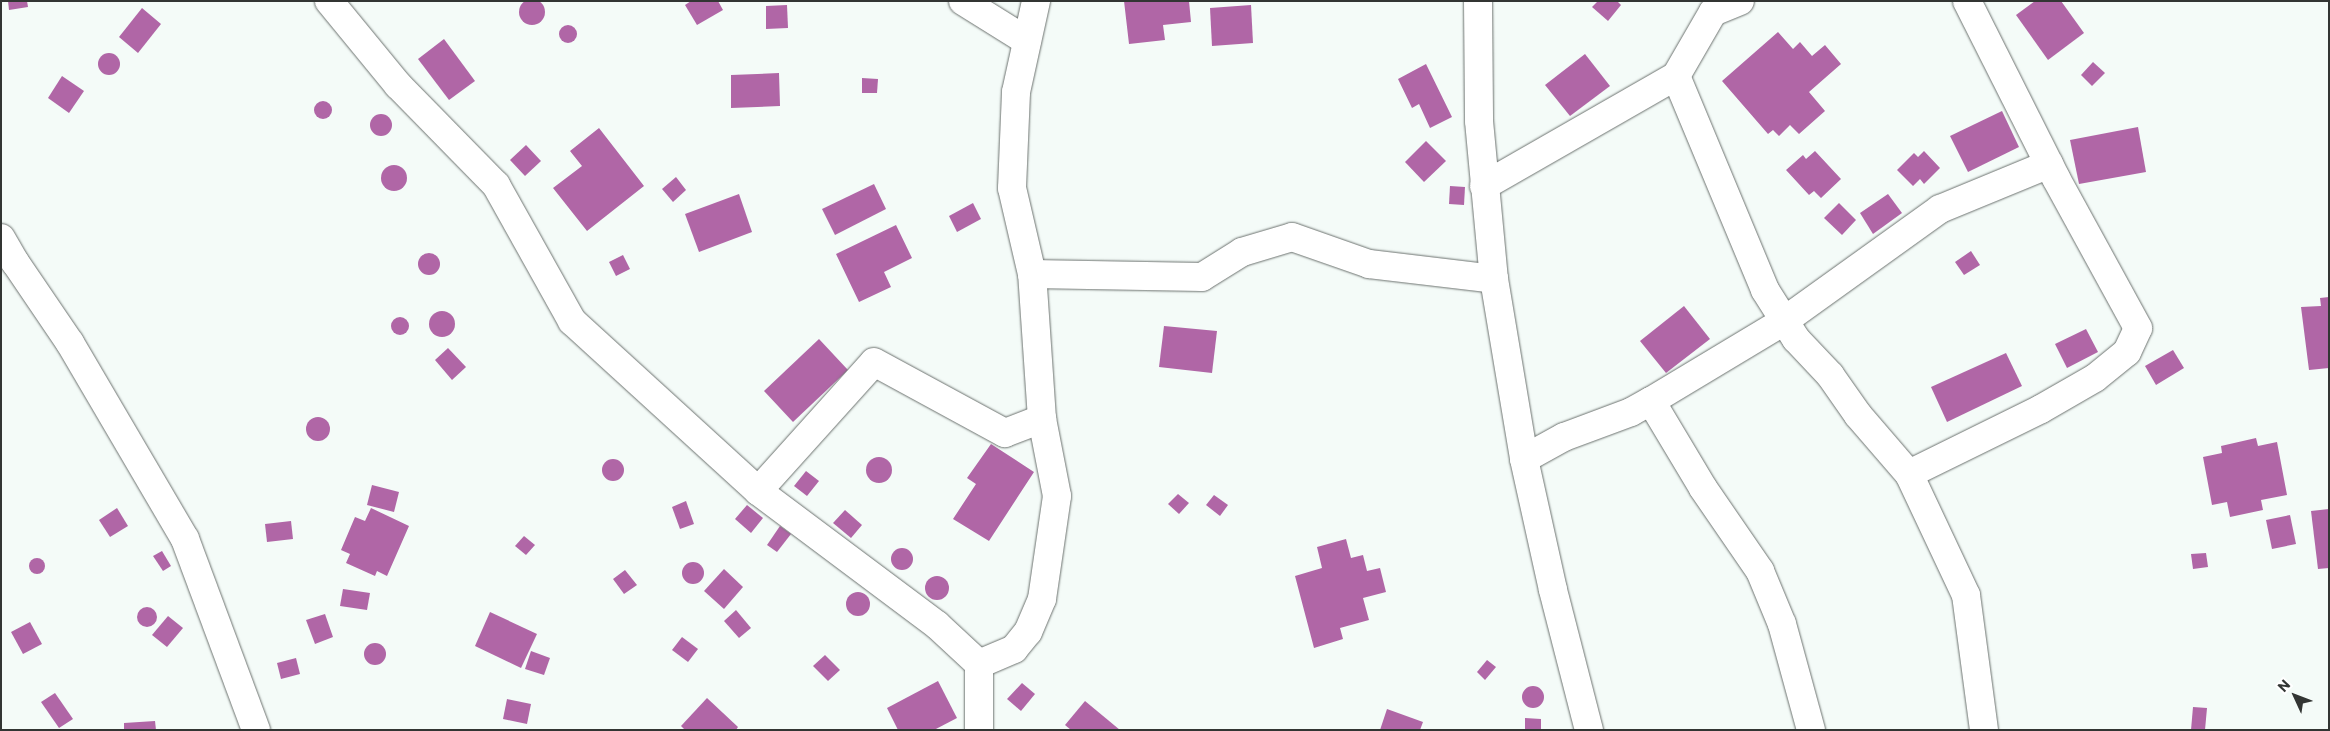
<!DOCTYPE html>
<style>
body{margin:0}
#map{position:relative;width:2330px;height:731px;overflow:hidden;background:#f4fbf8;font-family:Commissioner,sans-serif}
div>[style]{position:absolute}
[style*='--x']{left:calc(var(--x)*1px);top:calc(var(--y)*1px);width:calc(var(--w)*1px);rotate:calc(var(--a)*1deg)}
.building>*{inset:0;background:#b066a6}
.round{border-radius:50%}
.roads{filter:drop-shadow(0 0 1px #6c726f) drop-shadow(0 0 1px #6c726f)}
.street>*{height:28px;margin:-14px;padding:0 14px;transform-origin:14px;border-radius:14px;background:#fff}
span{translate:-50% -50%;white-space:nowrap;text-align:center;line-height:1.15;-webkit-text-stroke:4.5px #fff;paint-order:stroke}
.frame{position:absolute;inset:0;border:2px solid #323533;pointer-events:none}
.north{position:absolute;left:2270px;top:671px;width:50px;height:50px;-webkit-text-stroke:4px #fff;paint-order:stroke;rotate:313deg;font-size:14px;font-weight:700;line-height:20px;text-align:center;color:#323533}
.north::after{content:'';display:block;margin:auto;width:18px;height:22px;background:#323533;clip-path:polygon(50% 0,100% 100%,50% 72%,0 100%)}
</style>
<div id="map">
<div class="building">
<i class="round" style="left:519px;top:-1px;width:26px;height:26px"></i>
<i style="clip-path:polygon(8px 1px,27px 1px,28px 7px,9px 10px)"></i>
<i style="clip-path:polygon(691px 1px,718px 1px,723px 10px,697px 25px,685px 5px)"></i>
<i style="clip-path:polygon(1124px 1px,1189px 1px,1191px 22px,1163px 25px,1165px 40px,1129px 44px)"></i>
<i style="clip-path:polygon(1598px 1px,1617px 1px,1621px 5px,1608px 21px,1592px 7px)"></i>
<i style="clip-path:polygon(2035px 1px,2061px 1px,2084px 33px,2048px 60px,2016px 15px)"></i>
<i style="clip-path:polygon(787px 5px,788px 28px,766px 29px,766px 6px)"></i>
<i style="clip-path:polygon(1251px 5px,1253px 43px,1212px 46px,1210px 8px)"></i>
<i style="clip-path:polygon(142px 8px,161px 24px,138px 53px,119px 37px)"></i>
<i class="round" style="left:559px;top:25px;width:18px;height:18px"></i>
<i style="clip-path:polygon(1778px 32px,1793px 49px,1800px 42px,1812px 56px,1825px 45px,1841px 64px,1809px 92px,1825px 111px,1799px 134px,1790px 125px,1779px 136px,1773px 130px,1768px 134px,1722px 81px)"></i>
<i style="clip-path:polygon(444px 39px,475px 81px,449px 100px,418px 59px)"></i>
<i class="round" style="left:98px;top:53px;width:22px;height:22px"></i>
<i style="clip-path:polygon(1585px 54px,1610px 86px,1570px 116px,1545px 85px)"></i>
<i style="clip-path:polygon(2093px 62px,2105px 73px,2092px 86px,2081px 75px)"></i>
<i style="clip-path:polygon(1426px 64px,1452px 117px,1430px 128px,1419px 104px,1412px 108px,1398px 79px)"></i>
<i style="clip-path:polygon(779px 73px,780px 106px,731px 108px,731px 75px)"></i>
<i style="clip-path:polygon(62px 76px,84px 91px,69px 113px,48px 98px)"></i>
<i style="clip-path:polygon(862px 78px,878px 79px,877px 93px,862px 93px)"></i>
<i class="round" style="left:314px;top:101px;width:18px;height:18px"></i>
<i style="clip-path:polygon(2002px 111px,2019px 147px,1968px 172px,1950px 136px)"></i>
<i class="round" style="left:370px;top:114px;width:22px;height:22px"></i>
<i style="clip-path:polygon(2138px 127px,2146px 172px,2079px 184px,2070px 140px)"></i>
<i style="clip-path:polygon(599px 128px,644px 186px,587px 231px,553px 188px,582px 166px,570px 151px)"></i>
<i style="clip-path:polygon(1426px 141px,1446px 161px,1424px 182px,1405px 162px)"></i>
<i style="clip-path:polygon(526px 145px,541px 161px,525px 176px,510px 160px)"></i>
<i style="clip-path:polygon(1815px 151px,1841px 179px,1821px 198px,1814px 191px,1809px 195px,1786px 170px,1803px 155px,1806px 159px)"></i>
<i style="clip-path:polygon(1924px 151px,1940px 168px,1924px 184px,1920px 179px,1913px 186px,1897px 170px,1914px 153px,1918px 157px)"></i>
<i class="round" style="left:381px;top:165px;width:26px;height:26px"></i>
<i style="clip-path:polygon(676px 177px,686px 190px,673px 202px,662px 189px)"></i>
<i style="clip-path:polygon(874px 184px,886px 209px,835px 235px,822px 209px)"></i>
<i style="clip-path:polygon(1450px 186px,1465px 187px,1464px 205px,1449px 204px)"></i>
<i style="clip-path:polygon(739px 194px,752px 232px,699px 252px,685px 214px)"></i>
<i style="clip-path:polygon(1888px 194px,1902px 213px,1873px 234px,1860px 213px)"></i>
<i style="clip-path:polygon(973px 203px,981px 219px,957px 232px,949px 216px)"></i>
<i style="clip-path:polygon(1839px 203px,1856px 220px,1842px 235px,1824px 218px)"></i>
<i style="clip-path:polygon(896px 225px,912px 258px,884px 272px,891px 287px,859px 302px,836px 254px)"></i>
<i style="clip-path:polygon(1971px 251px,1980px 265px,1964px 275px,1955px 262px)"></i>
<i class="round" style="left:418px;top:253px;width:22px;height:22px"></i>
<i style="clip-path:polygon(623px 255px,630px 269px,616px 276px,609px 262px)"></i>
<i style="clip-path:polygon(2329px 297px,2329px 368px,2309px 370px,2301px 307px,2321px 306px,2320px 298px)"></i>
<i style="clip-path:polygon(1684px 306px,1710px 339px,1666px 373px,1640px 341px)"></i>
<i class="round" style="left:429px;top:311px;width:26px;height:26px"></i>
<i class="round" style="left:391px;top:317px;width:18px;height:18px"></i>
<i style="clip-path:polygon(1164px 326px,1217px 331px,1212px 373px,1159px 367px)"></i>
<i style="clip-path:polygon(2086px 329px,2098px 352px,2067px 368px,2055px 344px)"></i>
<i style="clip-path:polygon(819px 339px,848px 370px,793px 422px,764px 391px)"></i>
<i style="clip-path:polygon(448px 348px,466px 367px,452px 380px,435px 360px)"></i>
<i style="clip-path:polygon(2173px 350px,2184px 368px,2156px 385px,2145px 366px)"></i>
<i style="clip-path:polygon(2006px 353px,2022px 386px,1947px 422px,1931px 387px)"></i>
<i class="round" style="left:306px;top:417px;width:24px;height:24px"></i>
<i style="clip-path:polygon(2256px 438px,2258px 446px,2277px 442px,2287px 495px,2261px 500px,2263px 510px,2230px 517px,2227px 502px,2212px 505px,2203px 457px,2222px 453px,2221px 446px)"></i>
<i style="clip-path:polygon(991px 444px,1034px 472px,989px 541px,953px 519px,976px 484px,967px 478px)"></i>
<i class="round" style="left:866px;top:457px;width:26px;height:26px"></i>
<i class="round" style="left:602px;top:459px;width:22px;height:22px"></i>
<i style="clip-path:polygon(806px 471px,819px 481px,807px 496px,794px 486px)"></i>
<i style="clip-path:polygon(372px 485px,399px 492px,394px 512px,367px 505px)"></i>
<i style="clip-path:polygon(1178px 494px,1189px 503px,1179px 514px,1168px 504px)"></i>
<i style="clip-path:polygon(1214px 495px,1228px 505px,1220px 516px,1206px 505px)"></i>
<i style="clip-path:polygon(686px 501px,694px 524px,680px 529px,672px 507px)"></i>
<i style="clip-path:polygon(747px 505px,763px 518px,751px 533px,735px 519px)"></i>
<i style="clip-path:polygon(117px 508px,128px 526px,110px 537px,99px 520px)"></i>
<i style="clip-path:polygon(371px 508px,409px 526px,387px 576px,377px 571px,375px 576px,346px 563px,350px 554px,341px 550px,355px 517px,365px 521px)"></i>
<i style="clip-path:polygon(2329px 509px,2329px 568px,2318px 569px,2311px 511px)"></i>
<i style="clip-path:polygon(845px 510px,862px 525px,851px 538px,833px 523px)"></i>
<i style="clip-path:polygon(2290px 515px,2296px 544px,2272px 549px,2266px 520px)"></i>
<i style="clip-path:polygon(291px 521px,293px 539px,267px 542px,265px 524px)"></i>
<i style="clip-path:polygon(780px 526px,791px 534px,777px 552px,767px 545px)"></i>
<i style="clip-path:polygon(524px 536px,535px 545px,526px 555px,515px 546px)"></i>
<i style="clip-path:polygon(1346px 539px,1351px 558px,1363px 555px,1367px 571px,1380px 568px,1386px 592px,1363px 598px,1369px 620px,1340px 628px,1343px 639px,1314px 648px,1295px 576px,1322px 568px,1317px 547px)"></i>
<i class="round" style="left:891px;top:548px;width:22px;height:22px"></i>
<i style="clip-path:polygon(162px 551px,171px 566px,163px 571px,153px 556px)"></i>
<i style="clip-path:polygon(2206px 553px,2208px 567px,2193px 569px,2191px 554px)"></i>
<i class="round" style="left:29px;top:558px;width:16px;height:16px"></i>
<i class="round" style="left:682px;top:562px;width:22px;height:22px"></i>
<i style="clip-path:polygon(724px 569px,743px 587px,724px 609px,704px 591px)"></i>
<i style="clip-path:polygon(625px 570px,637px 585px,624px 594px,613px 579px)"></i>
<i class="round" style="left:925px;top:576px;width:24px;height:24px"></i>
<i style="clip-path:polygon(343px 589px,370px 593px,367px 610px,340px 606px)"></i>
<i class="round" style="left:846px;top:592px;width:24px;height:24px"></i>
<i class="round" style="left:137px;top:607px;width:20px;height:20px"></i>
<i style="clip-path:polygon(736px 610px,751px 628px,739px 638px,724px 621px)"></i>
<i style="clip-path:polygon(490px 612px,537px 634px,521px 668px,475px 646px)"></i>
<i style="clip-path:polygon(325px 614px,333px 637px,315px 644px,306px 620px)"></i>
<i style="clip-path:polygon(168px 616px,183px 628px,167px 647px,152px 635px)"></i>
<i style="clip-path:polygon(30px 622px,42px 644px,23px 654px,11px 632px)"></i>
<i style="clip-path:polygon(682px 637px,698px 649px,688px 662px,672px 650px)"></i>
<i class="round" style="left:364px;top:643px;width:22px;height:22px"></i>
<i style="clip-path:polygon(531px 651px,550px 658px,544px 675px,525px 669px)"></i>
<i style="clip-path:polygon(825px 655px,840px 670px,828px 681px,813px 666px)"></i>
<i style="clip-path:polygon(296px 658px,300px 674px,281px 679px,277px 663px)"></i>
<i style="clip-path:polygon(1487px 660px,1496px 667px,1485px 680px,1477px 672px)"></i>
<i style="clip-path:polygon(938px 681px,957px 718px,934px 730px,898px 730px,887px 708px)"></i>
<i style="clip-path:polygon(1022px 683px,1035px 694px,1021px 711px,1007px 699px)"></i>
<i class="round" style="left:1522px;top:686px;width:22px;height:22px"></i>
<i style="clip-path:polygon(55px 693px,73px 719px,59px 728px,41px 702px)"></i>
<i style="clip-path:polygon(707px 698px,738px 727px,736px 730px,685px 730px,681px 726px)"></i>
<i style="clip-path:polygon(507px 699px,531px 704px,527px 724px,503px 719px)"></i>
<i style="clip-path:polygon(1085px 701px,1120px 730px,1071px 730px,1065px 725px)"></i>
<i style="clip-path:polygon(2193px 707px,2207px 708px,2205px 730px,2191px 730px)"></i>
<i style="clip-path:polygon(1387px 709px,1423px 722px,1420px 730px,1380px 730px)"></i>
<i style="clip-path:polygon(1525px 718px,1541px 719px,1541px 730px,1525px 730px)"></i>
<i style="clip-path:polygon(155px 721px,156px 730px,124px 730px,124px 723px)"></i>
</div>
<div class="roads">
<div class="street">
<i style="--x:329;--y:1;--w:109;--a:50.6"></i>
<i style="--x:398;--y:85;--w:140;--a:45.6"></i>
<i style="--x:496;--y:185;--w:156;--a:60.8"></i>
<i style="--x:572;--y:321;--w:252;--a:42.4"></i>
<i style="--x:758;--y:491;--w:224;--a:36.8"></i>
<i style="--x:937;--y:625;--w:57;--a:42.9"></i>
<i style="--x:979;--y:664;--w:66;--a:90"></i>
<i style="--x:963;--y:1;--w:75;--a:32"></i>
<i style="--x:1478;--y:1;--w:120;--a:89.5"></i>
<i style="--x:1479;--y:121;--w:159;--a:84.6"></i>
<i style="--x:1494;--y:279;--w:182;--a:80.5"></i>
<i style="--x:1524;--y:459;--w:134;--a:77.5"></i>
<i style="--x:1553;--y:590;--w:145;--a:75.6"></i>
<i style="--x:1676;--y:76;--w:232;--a:67.4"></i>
<i style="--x:1765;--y:290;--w:58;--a:57.7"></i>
<i style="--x:1796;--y:339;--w:50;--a:46.6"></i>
<i style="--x:1830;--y:375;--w:49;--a:55"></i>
<i style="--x:1858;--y:415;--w:78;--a:49.2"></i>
<i style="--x:1909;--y:474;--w:134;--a:64.8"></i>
<i style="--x:1966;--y:595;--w:136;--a:82.4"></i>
<i style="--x:1484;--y:186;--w:221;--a:-29.8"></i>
<i style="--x:1676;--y:76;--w:74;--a:-60"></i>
<i style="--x:1713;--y:12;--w:29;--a:-22"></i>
<i style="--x:1;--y:238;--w:28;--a:60"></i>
<i style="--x:15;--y:262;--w:98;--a:55.8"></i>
<i style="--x:70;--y:343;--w:227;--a:59.6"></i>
<i style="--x:185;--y:539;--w:204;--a:69.6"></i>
<i style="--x:1032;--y:274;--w:170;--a:1"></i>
<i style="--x:1202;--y:277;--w:47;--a:-32"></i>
<i style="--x:1242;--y:252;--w:52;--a:-16.7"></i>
<i style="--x:1292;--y:237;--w:82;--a:19.3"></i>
<i style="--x:1369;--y:264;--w:126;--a:6.8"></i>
<i style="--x:1651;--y:401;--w:155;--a:-31"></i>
<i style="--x:1784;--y:321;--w:192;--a:-35.7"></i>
<i style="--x:1940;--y:209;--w:118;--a:-22.4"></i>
<i style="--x:1524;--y:459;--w:46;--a:-28.8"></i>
<i style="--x:1564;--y:437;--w:72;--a:-20.5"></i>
<i style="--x:1631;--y:412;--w:23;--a:-29"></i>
<i style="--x:1651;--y:401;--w:101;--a:59.1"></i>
<i style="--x:1703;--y:488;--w:101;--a:55.5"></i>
<i style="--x:1760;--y:571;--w:57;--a:67.5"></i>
<i style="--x:1782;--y:624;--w:110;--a:74.7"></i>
<i style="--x:1909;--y:474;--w:147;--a:-26.2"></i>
<i style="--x:2041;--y:409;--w:62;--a:-29.9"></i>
<i style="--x:2095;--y:378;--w:41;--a:-39.1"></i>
<i style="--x:2127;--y:352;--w:26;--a:-65"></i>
<i style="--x:2138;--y:328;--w:171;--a:-118.7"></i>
<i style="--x:2056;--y:178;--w:198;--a:-116.7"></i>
<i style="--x:758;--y:491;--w:173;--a:-48"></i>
<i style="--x:874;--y:362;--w:149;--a:28.5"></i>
<i style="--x:1005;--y:433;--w:40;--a:-21"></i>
<i style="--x:979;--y:664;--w:38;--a:-23"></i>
<i style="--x:1014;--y:649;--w:22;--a:-51"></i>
<i style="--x:1028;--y:632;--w:36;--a:-67"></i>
<i style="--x:1042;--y:599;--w:104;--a:-81.7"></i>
<i style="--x:1057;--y:496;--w:78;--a:-101"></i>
<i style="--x:1042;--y:419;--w:145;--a:-93.9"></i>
<i style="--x:1032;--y:274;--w:88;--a:-103.1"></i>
<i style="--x:1012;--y:188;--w:96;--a:-87.6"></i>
<i style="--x:1016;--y:92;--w:93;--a:-77.6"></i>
</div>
</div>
<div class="frame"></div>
<div class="north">N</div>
</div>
